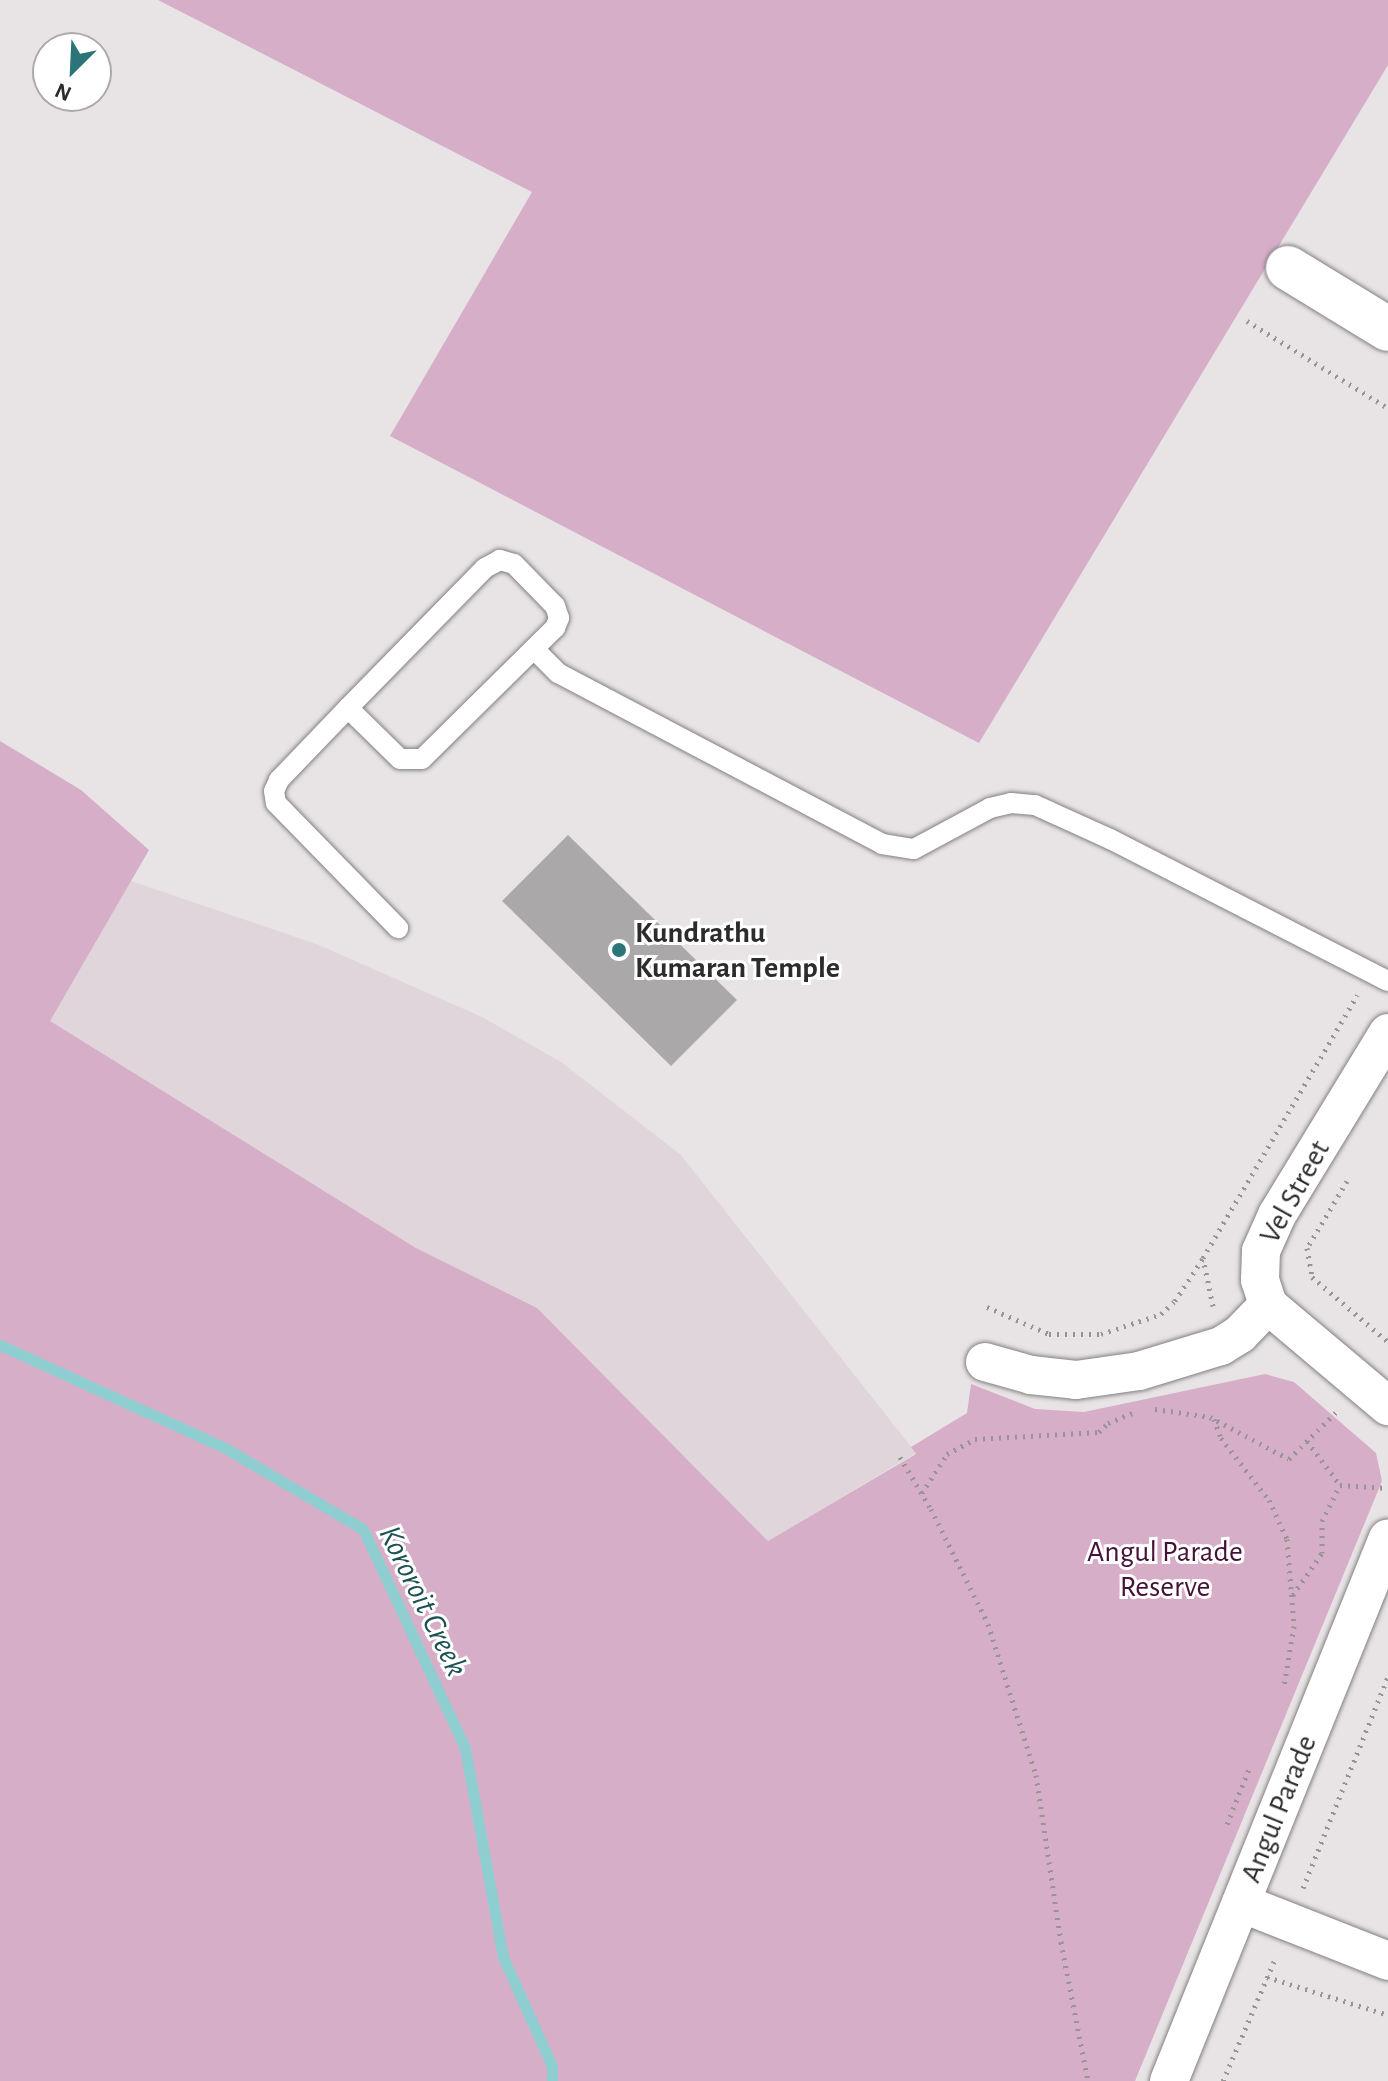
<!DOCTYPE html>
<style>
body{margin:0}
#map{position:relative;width:1388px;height:2081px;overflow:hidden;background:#e8e4e6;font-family:"Alegreya Sans",sans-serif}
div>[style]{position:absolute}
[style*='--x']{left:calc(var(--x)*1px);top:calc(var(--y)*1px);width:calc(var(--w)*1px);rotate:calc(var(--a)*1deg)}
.built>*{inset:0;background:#dfd5da}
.green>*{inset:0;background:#d7aec8}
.stream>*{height:11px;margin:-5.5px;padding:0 5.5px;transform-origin:5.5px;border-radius:5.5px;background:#8fced0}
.building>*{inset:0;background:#aba8aa}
.path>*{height:5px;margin-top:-2.5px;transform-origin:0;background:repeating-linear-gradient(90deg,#979495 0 2px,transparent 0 8px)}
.roads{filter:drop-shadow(0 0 2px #838082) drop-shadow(0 0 2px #838082)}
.service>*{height:20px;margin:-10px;padding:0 10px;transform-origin:10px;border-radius:10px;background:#fff}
.minor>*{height:38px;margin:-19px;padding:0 19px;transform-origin:19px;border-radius:19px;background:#fff}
.tertiary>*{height:44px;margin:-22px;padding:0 22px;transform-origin:22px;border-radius:22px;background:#fff}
.dots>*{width:22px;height:22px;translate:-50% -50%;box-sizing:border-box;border:4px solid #fff;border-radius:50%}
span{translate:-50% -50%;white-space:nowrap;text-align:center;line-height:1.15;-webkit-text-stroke:6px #fff;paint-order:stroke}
.poi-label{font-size:30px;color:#2d2c2c;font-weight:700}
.left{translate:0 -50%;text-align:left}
.street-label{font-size:30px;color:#2d2c2c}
.park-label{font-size:30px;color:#461138}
.water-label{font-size:32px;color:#1a5154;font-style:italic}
.north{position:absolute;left:32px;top:32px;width:80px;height:80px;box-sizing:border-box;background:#fff;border:2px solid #ababab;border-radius:50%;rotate:204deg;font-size:22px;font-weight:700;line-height:32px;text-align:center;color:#2d2c2c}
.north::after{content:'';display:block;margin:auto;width:28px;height:36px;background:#2b7578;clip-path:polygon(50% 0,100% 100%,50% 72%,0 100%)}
</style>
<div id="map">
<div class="built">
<i style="clip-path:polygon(131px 881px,319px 945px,482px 1017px,561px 1062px,681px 1155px,916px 1453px,768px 1541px,537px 1308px,416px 1248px,49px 1021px)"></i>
</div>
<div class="green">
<i style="clip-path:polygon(158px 0,1388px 0,1388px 65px,979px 743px,390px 436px,532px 192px)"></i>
<i style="clip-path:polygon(0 741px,81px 790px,149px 850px,50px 1021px,416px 1248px,537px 1308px,768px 1541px,916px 1454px,911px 1447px,967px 1413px,971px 1384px,1035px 1409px,1084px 1412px,1265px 1374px,1294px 1382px,1376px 1453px,1382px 1481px,1135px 2081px,0 2081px)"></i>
</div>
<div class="stream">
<i style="--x:0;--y:1345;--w:250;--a:24.6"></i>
<i style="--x:227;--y:1449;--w:158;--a:30.5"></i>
<i style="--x:363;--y:1529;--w:242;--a:65"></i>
<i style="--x:465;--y:1748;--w:212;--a:79.7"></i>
<i style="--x:503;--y:1957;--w:120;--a:65.8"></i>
<i style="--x:552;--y:2066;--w:15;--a:90"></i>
</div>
<div class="building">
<i style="clip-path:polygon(568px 835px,737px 1000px,671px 1066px,502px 901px)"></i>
</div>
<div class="path">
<i style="--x:1247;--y:321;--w:166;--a:31.7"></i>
<i style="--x:1347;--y:1181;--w:78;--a:120.8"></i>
<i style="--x:1307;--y:1248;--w:29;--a:80"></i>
<i style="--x:1312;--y:1277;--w:100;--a:40.5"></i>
<i style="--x:1213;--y:1306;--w:49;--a:-101.8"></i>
<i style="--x:1203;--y:1258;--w:305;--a:-59.6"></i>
<i style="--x:987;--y:1307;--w:68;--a:23.5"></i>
<i style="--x:1049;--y:1334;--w:52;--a:0"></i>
<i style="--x:1101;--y:1334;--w:63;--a:-18.4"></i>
<i style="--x:1161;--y:1314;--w:19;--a:-43"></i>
<i style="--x:1175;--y:1301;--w:51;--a:-56.9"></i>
<i style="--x:1155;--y:1409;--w:56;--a:8.3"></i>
<i style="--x:1210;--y:1417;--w:89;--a:28"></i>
<i style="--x:1289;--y:1459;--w:68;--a:-45"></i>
<i style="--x:1214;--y:1419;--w:20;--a:70"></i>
<i style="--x:1221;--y:1438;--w:78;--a:52.3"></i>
<i style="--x:1269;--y:1500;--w:43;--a:65.2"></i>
<i style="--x:1287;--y:1539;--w:87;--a:85.4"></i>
<i style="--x:1294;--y:1626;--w:61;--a:99.5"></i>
<i style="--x:1307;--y:1441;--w:55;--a:53.1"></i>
<i style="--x:1340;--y:1485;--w:48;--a:3.6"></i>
<i style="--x:900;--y:1457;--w:61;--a:59.2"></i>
<i style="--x:931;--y:1509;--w:128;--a:63.6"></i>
<i style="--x:988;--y:1624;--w:158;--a:72.4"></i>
<i style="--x:1036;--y:1775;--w:169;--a:81.5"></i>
<i style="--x:1061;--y:1942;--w:142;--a:79"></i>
<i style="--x:922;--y:1493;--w:46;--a:-57.3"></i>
<i style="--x:947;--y:1454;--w:32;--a:-28"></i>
<i style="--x:975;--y:1439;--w:124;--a:-3.2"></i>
<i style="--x:1099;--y:1432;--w:13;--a:-45"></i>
<i style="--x:1108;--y:1423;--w:27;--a:-22"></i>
<i style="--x:1293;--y:1595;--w:51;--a:-55.4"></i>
<i style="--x:1322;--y:1553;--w:32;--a:-90"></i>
<i style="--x:1322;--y:1521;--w:40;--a:-63.4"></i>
<i style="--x:1227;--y:1824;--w:59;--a:-68.2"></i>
<i style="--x:1303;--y:1888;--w:227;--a:-68.1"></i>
<i style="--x:1267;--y:1977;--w:127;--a:17.4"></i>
<i style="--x:1223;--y:2081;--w:135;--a:-66.9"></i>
</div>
<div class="roads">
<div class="service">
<i style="--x:534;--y:649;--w:34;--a:45"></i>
<i style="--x:558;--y:673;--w:366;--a:27.8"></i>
<i style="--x:882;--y:844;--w:32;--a:9"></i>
<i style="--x:914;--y:849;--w:86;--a:-28.3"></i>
<i style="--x:990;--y:808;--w:22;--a:-13"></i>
<i style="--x:1011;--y:803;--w:24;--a:5"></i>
<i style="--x:1035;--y:805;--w:82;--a:24.4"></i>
<i style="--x:1110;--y:839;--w:312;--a:27.1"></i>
<i style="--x:348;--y:708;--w:73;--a:44.4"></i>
<i style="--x:400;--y:759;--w:22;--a:0"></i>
<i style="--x:422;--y:759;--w:187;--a:-44.6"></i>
<i style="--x:555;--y:628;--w:11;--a:-68"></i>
<i style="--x:559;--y:618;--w:13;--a:-108"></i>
<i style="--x:555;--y:606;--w:59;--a:-134.3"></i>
<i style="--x:514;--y:564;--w:15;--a:-164"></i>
<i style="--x:500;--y:560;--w:17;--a:152"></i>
<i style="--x:485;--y:568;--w:196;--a:134.4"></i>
<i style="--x:348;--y:708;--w:100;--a:133.8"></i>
<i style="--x:279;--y:780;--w:12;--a:114"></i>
<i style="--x:274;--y:791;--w:12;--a:81"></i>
<i style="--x:276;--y:803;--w:175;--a:45.7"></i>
</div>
<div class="minor">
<i style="--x:1388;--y:1033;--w:213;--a:121.4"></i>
<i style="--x:1277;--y:1215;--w:39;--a:114"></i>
<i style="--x:1261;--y:1251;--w:29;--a:92"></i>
<i style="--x:1260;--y:1280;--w:26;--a:72"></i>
<i style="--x:1268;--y:1305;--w:157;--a:40.1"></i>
<i style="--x:985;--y:1362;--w:48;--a:15.8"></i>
<i style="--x:1031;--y:1375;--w:45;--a:6.3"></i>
<i style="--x:1076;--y:1380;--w:64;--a:-8.1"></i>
<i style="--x:1139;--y:1371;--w:86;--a:-17"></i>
<i style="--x:1221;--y:1346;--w:22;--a:-32"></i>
<i style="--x:1240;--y:1334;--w:40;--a:-46"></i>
<i style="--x:1241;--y:1903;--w:158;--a:21.5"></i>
<i style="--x:1169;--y:2081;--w:585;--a:-68.04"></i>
</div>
<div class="tertiary">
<i style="--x:1288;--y:268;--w:117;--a:31.4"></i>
</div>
</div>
<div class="dots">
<i style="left:619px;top:950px;background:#2b7578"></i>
</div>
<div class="poi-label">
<span class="left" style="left:635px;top:950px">Kundrathu<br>Kumaran Temple</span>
</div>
<div class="street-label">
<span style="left:1295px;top:1192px;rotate:-61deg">Vel Street</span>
<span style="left:1279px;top:1809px;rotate:-68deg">Angul Parade</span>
</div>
<div class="park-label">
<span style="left:1165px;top:1569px">Angul Parade<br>Reserve</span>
</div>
<div class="water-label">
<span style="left:423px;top:1601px;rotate:64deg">Kororoit Creek</span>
</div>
<div class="north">N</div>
</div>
